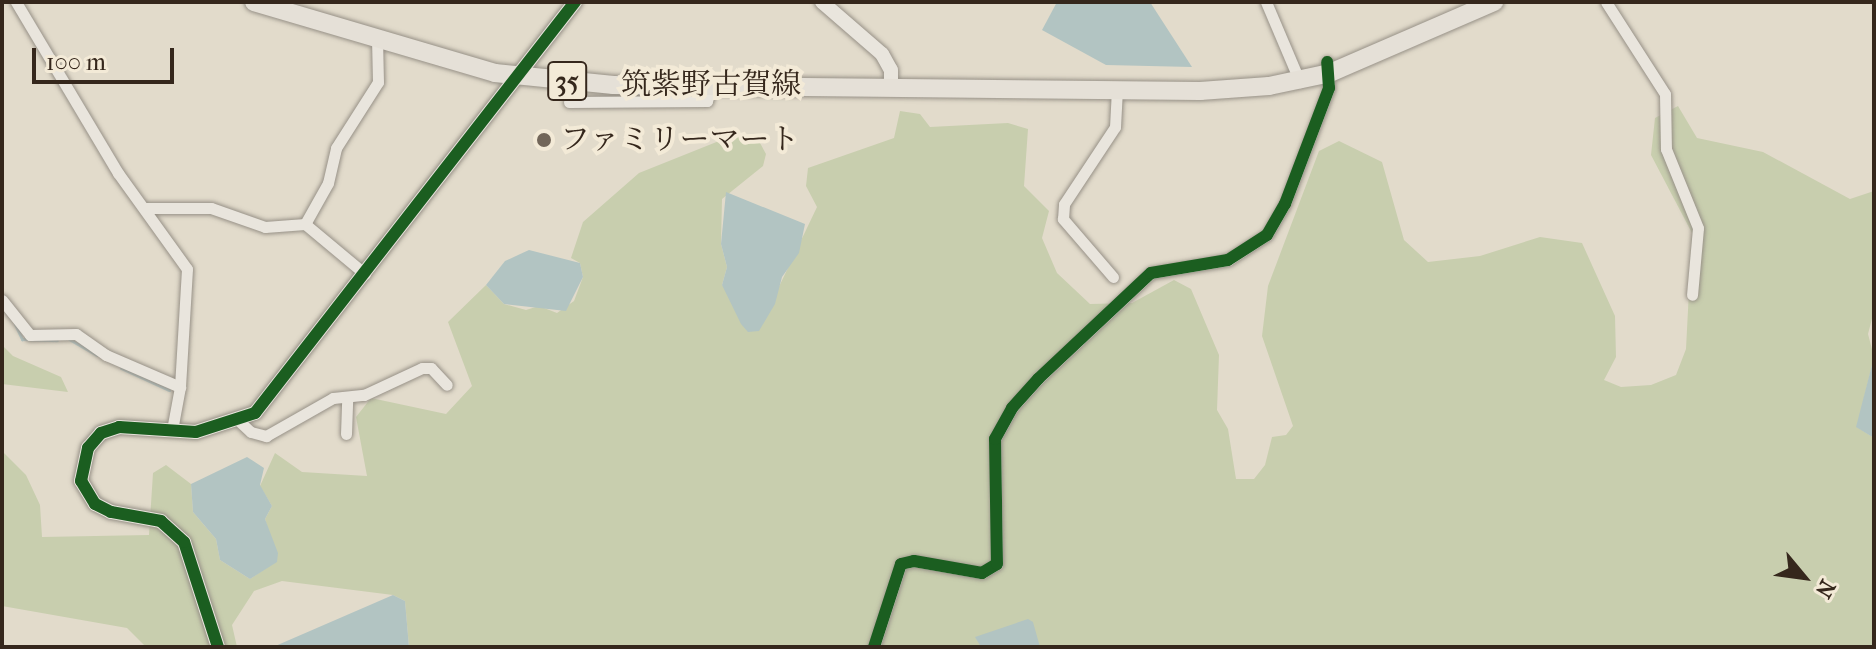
<!DOCTYPE html>
<meta charset="utf-8">
<style>
body{margin:0}
#map{position:relative;width:1876px;height:649px;overflow:hidden;background:#e2dbcb;font-family:"IM FELL French Canon","Noto Serif JP",serif}
div>[style]{position:absolute}
[style*='--x']{left:calc(var(--x)*1px);top:calc(var(--y)*1px);width:calc(var(--w)*1px);rotate:calc(var(--a)*1deg)}
.green>*{inset:0;background:#c8ceae}
.water>*{inset:0;background:#b2c4c2}
.stream>*{height:3px;margin:-1.5px;padding:0 1.5px;transform-origin:1.5px;border-radius:1.5px;background:#b2c4c2}
.roads{filter:drop-shadow(0 0 2px #979187) drop-shadow(0 0 2px #979187)}
.minor>*{height:11px;margin:-5.5px;padding:0 5.5px;transform-origin:5.5px;border-radius:5.5px;background:#e9e5dd}
.tertiary>*{height:14px;margin:-7px;padding:0 7px;transform-origin:7px;border-radius:7px;background:#e9e5dd}
.primary>*{height:18px;margin:-9px;padding:0 9px;transform-origin:9px;border-radius:9px;background:#e5e0d7}
.cycleway>*{height:12px;margin:-6px;padding:0 6px;transform-origin:6px;border-radius:6px;background:#1b5e20}
.dots>*{width:22px;height:22px;translate:-50% -50%;box-sizing:border-box;border:4px solid #f3ead7;border-radius:50%}
span{translate:-50% -50%;white-space:nowrap;text-align:center;line-height:1.15;-webkit-text-stroke:8px #f3ead7;paint-order:stroke}
.shield-label span{padding:2px 6px;background:#f3ead7;border:2px solid;border-radius:6px;-webkit-text-stroke-width:0}
.shield-label{font-size:28px;color:#35271c;font-weight:700}
.street-label{font-size:30px;color:#35271c}
.poi-label{font-size:30px;color:#35271c}
.left{translate:0 -50%;text-align:left}
.frame{position:absolute;inset:0;border:4px solid #35271c;pointer-events:none}
.north{position:absolute;left:1764px;top:537px;width:80px;height:80px;-webkit-text-stroke:6px #f3ead7;paint-order:stroke;rotate:119deg;font-size:22px;font-weight:700;line-height:32px;text-align:center;color:#35271c}
.north::after{content:'';display:block;margin:auto;width:28px;height:36px;background:#35271c;clip-path:polygon(50% 0,100% 100%,50% 72%,0 100%)}
.scale{position:absolute;left:32px;top:48px;width:142px;height:36px;box-sizing:border-box;border:4px solid #35271c;border-top:0;padding-left:10px;font-size:24px;line-height:28px;white-space:nowrap;color:#35271c;-webkit-text-stroke:6px #f3ead7;paint-order:stroke}
</style>
<div id="map">
<div class="green">
<i style="clip-path:polygon(1678px 106px,1697px 138px,1763px 152px,1850px 199px,1874px 191px,1874px 311px,1868px 334px,1874px 357px,1857px 427px,1874px 438px,1874px 647px,409px 647px,405px 601px,393px 595px,282px 581px,254px 591px,232px 625px,237px 647px,146px 647px,127px 628px,2px 606px,2px 451px,26px 475px,40px 505px,42px 537px,149px 535px,153px 473px,166px 465px,191px 484px,193px 512px,216px 539px,220px 560px,250px 579px,277px 561px,265px 519px,272px 506px,260px 486px,275px 453px,302px 472px,367px 476px,356px 417px,371px 398px,446px 414px,472px 386px,448px 322px,486px 285px,504px 304px,526px 310px,539px 306px,557px 313px,574px 301px,583px 277px,580px 263px,571px 258px,583px 222px,639px 173px,724px 139px,744px 136px,760px 143px,766px 154px,763px 166px,722px 199px,721px 244px,727px 267px,722px 285px,765px 316px,817px 207px,806px 186px,808px 168px,894px 138px,900px 111px,920px 114px,930px 127px,1008px 123px,1028px 129px,1024px 186px,1049px 211px,1042px 238px,1057px 273px,1090px 304px,1132px 303px,1174px 280px,1191px 289px,1219px 355px,1217px 410px,1228px 429px,1236px 479px,1254px 479px,1265px 465px,1272px 437px,1286px 435px,1293px 426px,1262px 336px,1268px 286px,1319px 151px,1339px 141px,1382px 162px,1404px 240px,1428px 262px,1480px 256px,1540px 237px,1582px 243px,1615px 316px,1616px 357px,1604px 380px,1621px 387px,1651px 385px,1676px 375px,1686px 349px,1692px 233px,1651px 155px,1655px 118px)"></i>
<i style="clip-path:polygon(2px 345px,13px 356px,61px 377px,68px 392px,2px 384px)"></i>
</div>
<div class="water">
<i style="clip-path:polygon(1057px 2px,1150px 2px,1192px 67px,1106px 65px,1042px 30px)"></i>
<i style="clip-path:polygon(726px 192px,805px 224px,799px 253px,782px 277px,775px 304px,759px 331px,748px 332px,741px 324px,722px 285px,727px 267px,721px 244px)"></i>
<i style="clip-path:polygon(529px 250px,580px 263px,583px 277px,566px 311px,504px 304px,486px 285px,505px 261px)"></i>
<i style="clip-path:polygon(1874px 357px,1874px 438px,1856px 427px)"></i>
<i style="clip-path:polygon(247px 457px,264px 468px,260px 485px,272px 506px,265px 519px,278px 553px,277px 562px,250px 579px,220px 560px,216px 539px,193px 512px,191px 484px)"></i>
<i style="clip-path:polygon(393px 595px,405px 601px,409px 647px,273px 647px)"></i>
<i style="clip-path:polygon(1028px 619px,1033px 622px,1040px 647px,981px 647px,975px 637px)"></i>
</div>
<div class="stream">
<i style="--x:15;--y:324;--w:17;--a:65"></i>
<i style="--x:22;--y:339;--w:35;--a:2"></i>
<i style="--x:69;--y:339;--w:32;--a:30"></i>
<i style="--x:121;--y:368;--w:53;--a:24.6"></i>
</div>
<div class="roads">
<div class="minor">
<i style="--x:16;--y:2;--w:199;--a:59.2"></i>
<i style="--x:118;--y:173;--w:118;--a:54.3"></i>
<i style="--x:187;--y:269;--w:118;--a:93.4"></i>
<i style="--x:180;--y:387;--w:44;--a:100.5"></i>
<i style="--x:1266;--y:2;--w:87;--a:67"></i>
<i style="--x:1606;--y:2;--w:109;--a:57.3"></i>
<i style="--x:1665;--y:94;--w:55;--a:89"></i>
<i style="--x:1666;--y:149;--w:85;--a:67.9"></i>
<i style="--x:1698;--y:228;--w:67;--a:95.1"></i>
<i style="--x:569;--y:102;--w:138;--a:-0.4"></i>
<i style="--x:707;--y:101;--w:17;--a:-73"></i>
<i style="--x:146;--y:208;--w:65;--a:0"></i>
<i style="--x:211;--y:208;--w:57;--a:19.4"></i>
<i style="--x:265;--y:227;--w:40;--a:-4.3"></i>
<i style="--x:365;--y:274;--w:78;--a:-140.2"></i>
<i style="--x:305;--y:224;--w:47;--a:-60.7"></i>
<i style="--x:328;--y:183;--w:36;--a:-77"></i>
<i style="--x:336;--y:148;--w:78;--a:-57.5"></i>
<i style="--x:378;--y:82;--w:43;--a:-91.3"></i>
<i style="--x:1113;--y:277;--w:77;--a:-130.8"></i>
<i style="--x:1063;--y:219;--w:15;--a:-86"></i>
<i style="--x:1064;--y:204;--w:92;--a:-56.5"></i>
<i style="--x:1115;--y:127;--w:37;--a:-87"></i>
<i style="--x:2;--y:300;--w:45;--a:51.3"></i>
<i style="--x:30;--y:335;--w:46;--a:-1.2"></i>
<i style="--x:76;--y:334;--w:37;--a:35"></i>
<i style="--x:106;--y:355;--w:81;--a:23.4"></i>
<i style="--x:239;--y:421;--w:16;--a:43"></i>
<i style="--x:251;--y:432;--w:16;--a:15"></i>
<i style="--x:266;--y:436;--w:77;--a:-29.6"></i>
<i style="--x:333;--y:398;--w:31;--a:-6"></i>
<i style="--x:364;--y:395;--w:64;--a:-25"></i>
<i style="--x:422;--y:368;--w:9;--a:0"></i>
<i style="--x:431;--y:368;--w:23;--a:47"></i>
<i style="--x:346;--y:434;--w:34;--a:-88"></i>
<i style="--x:874;--y:647;--w:87;--a:-72"></i>
<i style="--x:901;--y:564;--w:13;--a:-13"></i>
<i style="--x:914;--y:561;--w:69;--a:10"></i>
<i style="--x:982;--y:573;--w:17;--a:-31"></i>
<i style="--x:997;--y:564;--w:125;--a:-90.9"></i>
<i style="--x:995;--y:439;--w:35;--a:-61"></i>
<i style="--x:1012;--y:408;--w:39;--a:-48"></i>
<i style="--x:1038;--y:379;--w:155;--a:-43.2"></i>
<i style="--x:1151;--y:273;--w:78;--a:-9.6"></i>
<i style="--x:1228;--y:260;--w:46;--a:-32.7"></i>
<i style="--x:1267;--y:235;--w:36;--a:-60"></i>
<i style="--x:1285;--y:204;--w:124;--a:-69.2"></i>
<i style="--x:1329;--y:88;--w:26;--a:-94"></i>
</div>
<div class="tertiary">
<i style="--x:822;--y:2;--w:79;--a:40.9"></i>
<i style="--x:882;--y:54;--w:18;--a:61"></i>
<i style="--x:891;--y:70;--w:17;--a:90"></i>
<i style="--x:218;--y:647;--w:110;--a:-107.9"></i>
<i style="--x:184;--y:542;--w:31;--a:-138"></i>
<i style="--x:161;--y:521;--w:51;--a:-169.8"></i>
<i style="--x:111;--y:512;--w:18;--a:-153"></i>
<i style="--x:95;--y:504;--w:27;--a:-121"></i>
<i style="--x:81;--y:481;--w:34;--a:-78"></i>
<i style="--x:88;--y:448;--w:20;--a:-49"></i>
<i style="--x:101;--y:433;--w:19;--a:-18"></i>
<i style="--x:119;--y:427;--w:77;--a:3.7"></i>
<i style="--x:196;--y:432;--w:62;--a:-17.9"></i>
<i style="--x:255;--y:413;--w:521;--a:-52.1"></i>
</div>
<div class="primary">
<i style="--x:254;--y:2;--w:251;--a:16.4"></i>
<i style="--x:495;--y:73;--w:119;--a:5.8"></i>
<i style="--x:613;--y:85;--w:587;--a:0.59"></i>
<i style="--x:1200;--y:91;--w:69;--a:-4.1"></i>
<i style="--x:1269;--y:86;--w:62;--a:-12"></i>
<i style="--x:1330;--y:73;--w:179;--a:-23.4"></i>
</div>
</div>
<div class="cycleway">
<i style="--x:218;--y:647;--w:110;--a:-107.9"></i>
<i style="--x:184;--y:542;--w:31;--a:-138"></i>
<i style="--x:161;--y:521;--w:51;--a:-169.8"></i>
<i style="--x:111;--y:512;--w:18;--a:-153"></i>
<i style="--x:95;--y:504;--w:27;--a:-121"></i>
<i style="--x:81;--y:481;--w:34;--a:-78"></i>
<i style="--x:88;--y:448;--w:20;--a:-49"></i>
<i style="--x:101;--y:433;--w:19;--a:-18"></i>
<i style="--x:119;--y:427;--w:77;--a:3.7"></i>
<i style="--x:196;--y:432;--w:62;--a:-17.9"></i>
<i style="--x:255;--y:413;--w:521;--a:-52.1"></i>
<i style="--x:874;--y:647;--w:87;--a:-72"></i>
<i style="--x:901;--y:564;--w:13;--a:-13"></i>
<i style="--x:914;--y:561;--w:69;--a:10"></i>
<i style="--x:982;--y:573;--w:17;--a:-31"></i>
<i style="--x:997;--y:564;--w:125;--a:-90.9"></i>
<i style="--x:995;--y:439;--w:35;--a:-61"></i>
<i style="--x:1012;--y:408;--w:39;--a:-48"></i>
<i style="--x:1038;--y:379;--w:155;--a:-43.2"></i>
<i style="--x:1151;--y:273;--w:78;--a:-9.6"></i>
<i style="--x:1228;--y:260;--w:46;--a:-32.7"></i>
<i style="--x:1267;--y:235;--w:36;--a:-60"></i>
<i style="--x:1285;--y:204;--w:124;--a:-69.2"></i>
<i style="--x:1329;--y:88;--w:26;--a:-94"></i>
</div>
<div class="dots">
<i style="left:544px;top:140px;background:#726659"></i>
</div>
<div class="shield-label">
<span style="left:567px;top:81px">35</span>
</div>
<div class="street-label">
<span style="left:711px;top:85px">筑紫野古賀線</span>
</div>
<div class="poi-label">
<span class="left" style="left:560px;top:140px">ファミリーマート</span>
</div>
<div class="frame"></div>
<div class="north">N</div>
<div class="scale">100 m</div>
</div>
